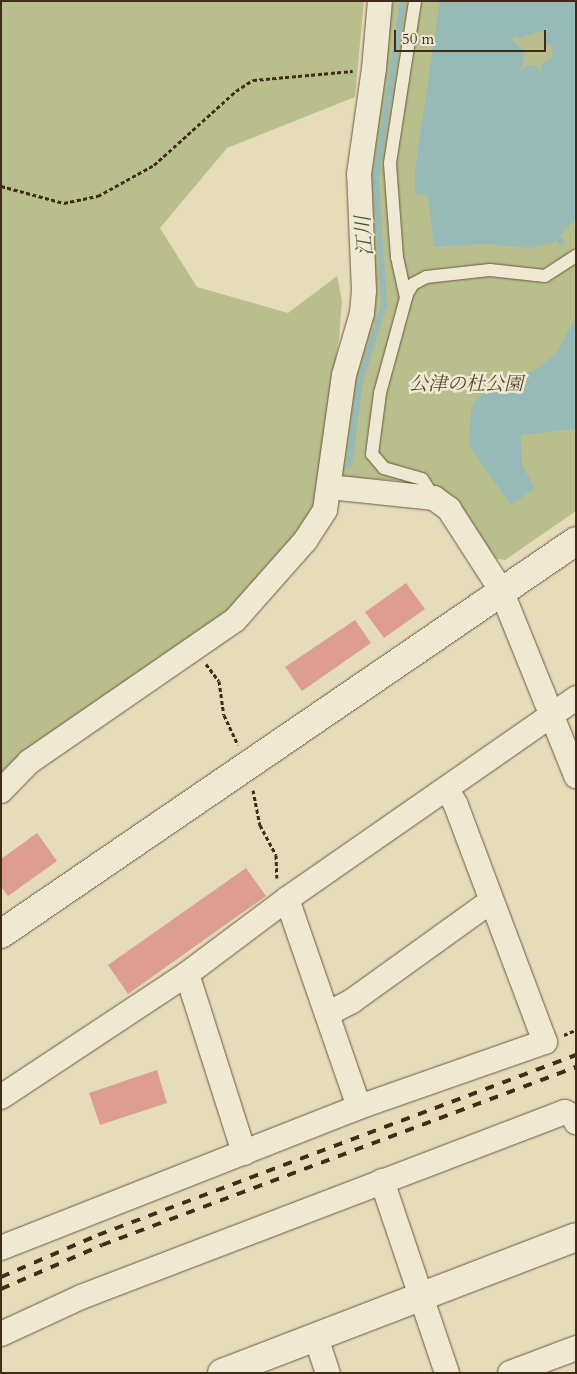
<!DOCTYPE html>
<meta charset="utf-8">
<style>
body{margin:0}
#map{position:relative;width:577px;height:1374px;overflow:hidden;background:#e7dcb9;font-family:Cardo,"Noto Serif JP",serif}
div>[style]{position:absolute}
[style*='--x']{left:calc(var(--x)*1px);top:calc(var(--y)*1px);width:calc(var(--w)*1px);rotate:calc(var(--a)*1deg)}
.green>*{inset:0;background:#b9bf8c}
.water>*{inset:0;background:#98bab7}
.stream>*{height:6px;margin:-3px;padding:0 3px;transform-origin:3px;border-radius:3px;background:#98bab7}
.building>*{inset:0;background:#dd9e90}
.path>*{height:3px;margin-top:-1.5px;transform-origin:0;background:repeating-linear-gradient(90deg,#402c19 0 4px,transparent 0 6.5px)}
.roads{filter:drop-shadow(0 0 1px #6a5841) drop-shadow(0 0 1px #6a5841)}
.service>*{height:12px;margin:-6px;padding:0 6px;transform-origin:6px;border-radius:6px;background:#efe8d2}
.minor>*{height:24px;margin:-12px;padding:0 12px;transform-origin:12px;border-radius:12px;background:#efe8d2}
.tertiary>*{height:28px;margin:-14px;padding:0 14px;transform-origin:14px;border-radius:14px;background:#efe8d2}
.rail>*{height:4px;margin-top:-2px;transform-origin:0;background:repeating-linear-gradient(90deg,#402c19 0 9px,transparent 0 18px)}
span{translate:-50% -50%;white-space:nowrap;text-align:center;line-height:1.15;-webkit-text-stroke:5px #efe8d2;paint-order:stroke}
.park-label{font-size:19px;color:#584930;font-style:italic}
.water-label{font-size:20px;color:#565040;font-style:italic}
.frame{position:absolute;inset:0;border:2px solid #402c19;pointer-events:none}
.scale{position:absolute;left:394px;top:30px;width:152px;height:22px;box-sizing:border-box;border:2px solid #402c19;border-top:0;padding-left:6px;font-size:15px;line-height:18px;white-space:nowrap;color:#402c19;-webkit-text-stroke:4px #efe8d2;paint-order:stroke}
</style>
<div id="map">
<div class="green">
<i style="clip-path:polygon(1px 1px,364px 1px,355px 97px,227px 148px,160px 228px,197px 287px,288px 313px,337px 276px,342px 301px,339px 339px,313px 509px,297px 535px,236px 605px,94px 707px,19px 756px,1px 772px)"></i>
<i style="clip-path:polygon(393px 1px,576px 1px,576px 511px,505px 560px,493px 558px,449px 494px,410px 488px,404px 481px,345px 477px,340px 471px,354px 380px,376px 302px,367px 177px)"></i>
</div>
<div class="water">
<i style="clip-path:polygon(evenodd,440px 1px,576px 1px,576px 218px,554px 242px,530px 248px,486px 244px,434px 247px,428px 196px,415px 194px,415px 169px,440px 1px,538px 32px,544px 32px,546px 44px,553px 46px,551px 59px,542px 64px,541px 73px,536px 65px,525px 66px,521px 72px,525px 51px,513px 41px,514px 37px,520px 38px,538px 32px)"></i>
<i style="clip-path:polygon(576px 297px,576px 429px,521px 435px,522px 465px,535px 488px,511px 505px,469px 446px,471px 410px,475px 400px,496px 382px,537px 369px,555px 354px,575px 320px)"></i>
</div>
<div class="stream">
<i style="--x:555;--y:234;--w:10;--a:53"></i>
<i style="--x:349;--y:466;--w:86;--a:-82.6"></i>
<i style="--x:360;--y:381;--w:80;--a:-72.5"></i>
<i style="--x:384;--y:305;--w:127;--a:-93.6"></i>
<i style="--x:376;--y:178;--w:179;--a:-81.3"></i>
</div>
<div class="building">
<i style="clip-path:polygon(406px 583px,425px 609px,384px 638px,365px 612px)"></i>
<i style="clip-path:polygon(355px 620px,371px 643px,302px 691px,285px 667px)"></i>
<i style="clip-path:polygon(37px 833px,57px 861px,8px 896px,1px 887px,1px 859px)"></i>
<i style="clip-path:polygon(246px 868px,266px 896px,128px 994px,108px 965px)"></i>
<i style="clip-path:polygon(157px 1070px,167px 1103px,100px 1125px,89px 1093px)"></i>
</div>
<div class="path">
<i style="--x:1;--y:186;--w:65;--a:15.1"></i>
<i style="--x:64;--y:203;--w:35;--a:-12"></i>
<i style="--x:98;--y:196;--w:64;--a:-29"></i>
<i style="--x:154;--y:165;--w:110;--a:-42.1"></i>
<i style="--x:236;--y:91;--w:20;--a:-33"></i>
<i style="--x:253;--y:80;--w:100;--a:-5.1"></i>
<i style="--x:206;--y:664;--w:21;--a:53"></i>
<i style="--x:219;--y:681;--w:34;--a:82"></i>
<i style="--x:224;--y:715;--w:33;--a:65"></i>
<i style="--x:253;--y:790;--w:36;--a:79"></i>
<i style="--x:260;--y:825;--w:34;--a:62"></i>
<i style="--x:276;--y:855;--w:23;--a:88"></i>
<i style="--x:564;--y:1035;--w:13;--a:-23"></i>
</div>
<div class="roads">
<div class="service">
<i style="--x:406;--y:298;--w:42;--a:-102.4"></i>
<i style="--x:397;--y:257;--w:94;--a:-94.3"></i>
<i style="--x:390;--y:163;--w:164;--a:-81.2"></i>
<i style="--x:434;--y:498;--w:22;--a:-122"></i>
<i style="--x:422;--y:479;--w:40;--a:-164"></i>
<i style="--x:384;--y:468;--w:18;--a:-131"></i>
<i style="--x:372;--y:454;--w:62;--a:-82.5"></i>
<i style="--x:380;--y:393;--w:103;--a:-74.7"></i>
<i style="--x:407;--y:294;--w:12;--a:-59"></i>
<i style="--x:413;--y:284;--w:15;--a:-28"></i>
<i style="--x:426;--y:277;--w:64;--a:-6.2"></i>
<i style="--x:490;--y:270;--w:55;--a:6.2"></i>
<i style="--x:545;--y:276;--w:37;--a:-33"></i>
</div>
<div class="minor">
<i style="--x:329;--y:487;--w:106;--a:6"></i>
<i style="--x:434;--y:498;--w:19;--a:36"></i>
<i style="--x:449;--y:509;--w:96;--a:57.3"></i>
<i style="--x:501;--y:590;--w:201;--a:68"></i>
<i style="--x:1;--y:791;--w:40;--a:-46"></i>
<i style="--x:29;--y:762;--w:250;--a:-34.6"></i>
<i style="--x:235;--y:620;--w:106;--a:-48.5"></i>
<i style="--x:305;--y:541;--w:37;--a:-57"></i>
<i style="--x:325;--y:510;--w:136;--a:-82"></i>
<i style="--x:344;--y:375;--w:65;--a:-73.8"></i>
<i style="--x:362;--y:313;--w:22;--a:-85"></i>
<i style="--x:364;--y:291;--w:117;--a:-92.4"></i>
<i style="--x:359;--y:174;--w:106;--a:-81.9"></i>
<i style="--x:374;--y:69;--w:68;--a:-85"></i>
<i style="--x:287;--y:899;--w:220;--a:70.9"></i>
<i style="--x:187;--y:974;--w:188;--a:72.3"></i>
<i style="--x:327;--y:1014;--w:28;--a:-27"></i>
<i style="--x:352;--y:1001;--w:171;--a:-35.7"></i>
<i style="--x:1;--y:1097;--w:223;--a:-33.5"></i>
<i style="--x:187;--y:974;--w:125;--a:-36.9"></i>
<i style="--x:287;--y:899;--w:352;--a:-34.8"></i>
<i style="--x:382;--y:1181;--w:203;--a:71.3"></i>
<i style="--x:1;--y:1248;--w:385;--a:-21.5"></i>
<i style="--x:359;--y:1107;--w:197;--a:-19.3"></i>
<i style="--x:545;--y:1042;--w:253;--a:-110.6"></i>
<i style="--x:456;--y:805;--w:18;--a:-119"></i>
<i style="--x:1;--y:1334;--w:88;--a:-24.8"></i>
<i style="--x:81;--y:1297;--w:518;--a:-20.92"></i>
<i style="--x:565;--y:1112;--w:9;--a:27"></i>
<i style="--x:573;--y:1116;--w:7;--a:63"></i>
<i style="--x:316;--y:1337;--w:38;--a:72"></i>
<i style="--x:510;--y:1373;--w:71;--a:-20.7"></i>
</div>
<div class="tertiary">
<i style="--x:1;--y:934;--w:696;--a:-34.35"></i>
<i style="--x:222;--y:1373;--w:379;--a:-21"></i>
</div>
</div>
<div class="rail">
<i style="--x:1;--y:1277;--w:106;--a:-23.4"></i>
<i style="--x:98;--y:1235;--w:511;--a:-20.63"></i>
<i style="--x:1;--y:1289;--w:110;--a:-23.5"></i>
<i style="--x:102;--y:1245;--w:506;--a:-20.58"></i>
</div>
<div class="park-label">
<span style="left:466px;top:385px">公津の杜公園</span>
</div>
<div class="water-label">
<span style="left:364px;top:236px;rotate:-94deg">江川</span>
</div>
<div class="frame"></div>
<div class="scale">50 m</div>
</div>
